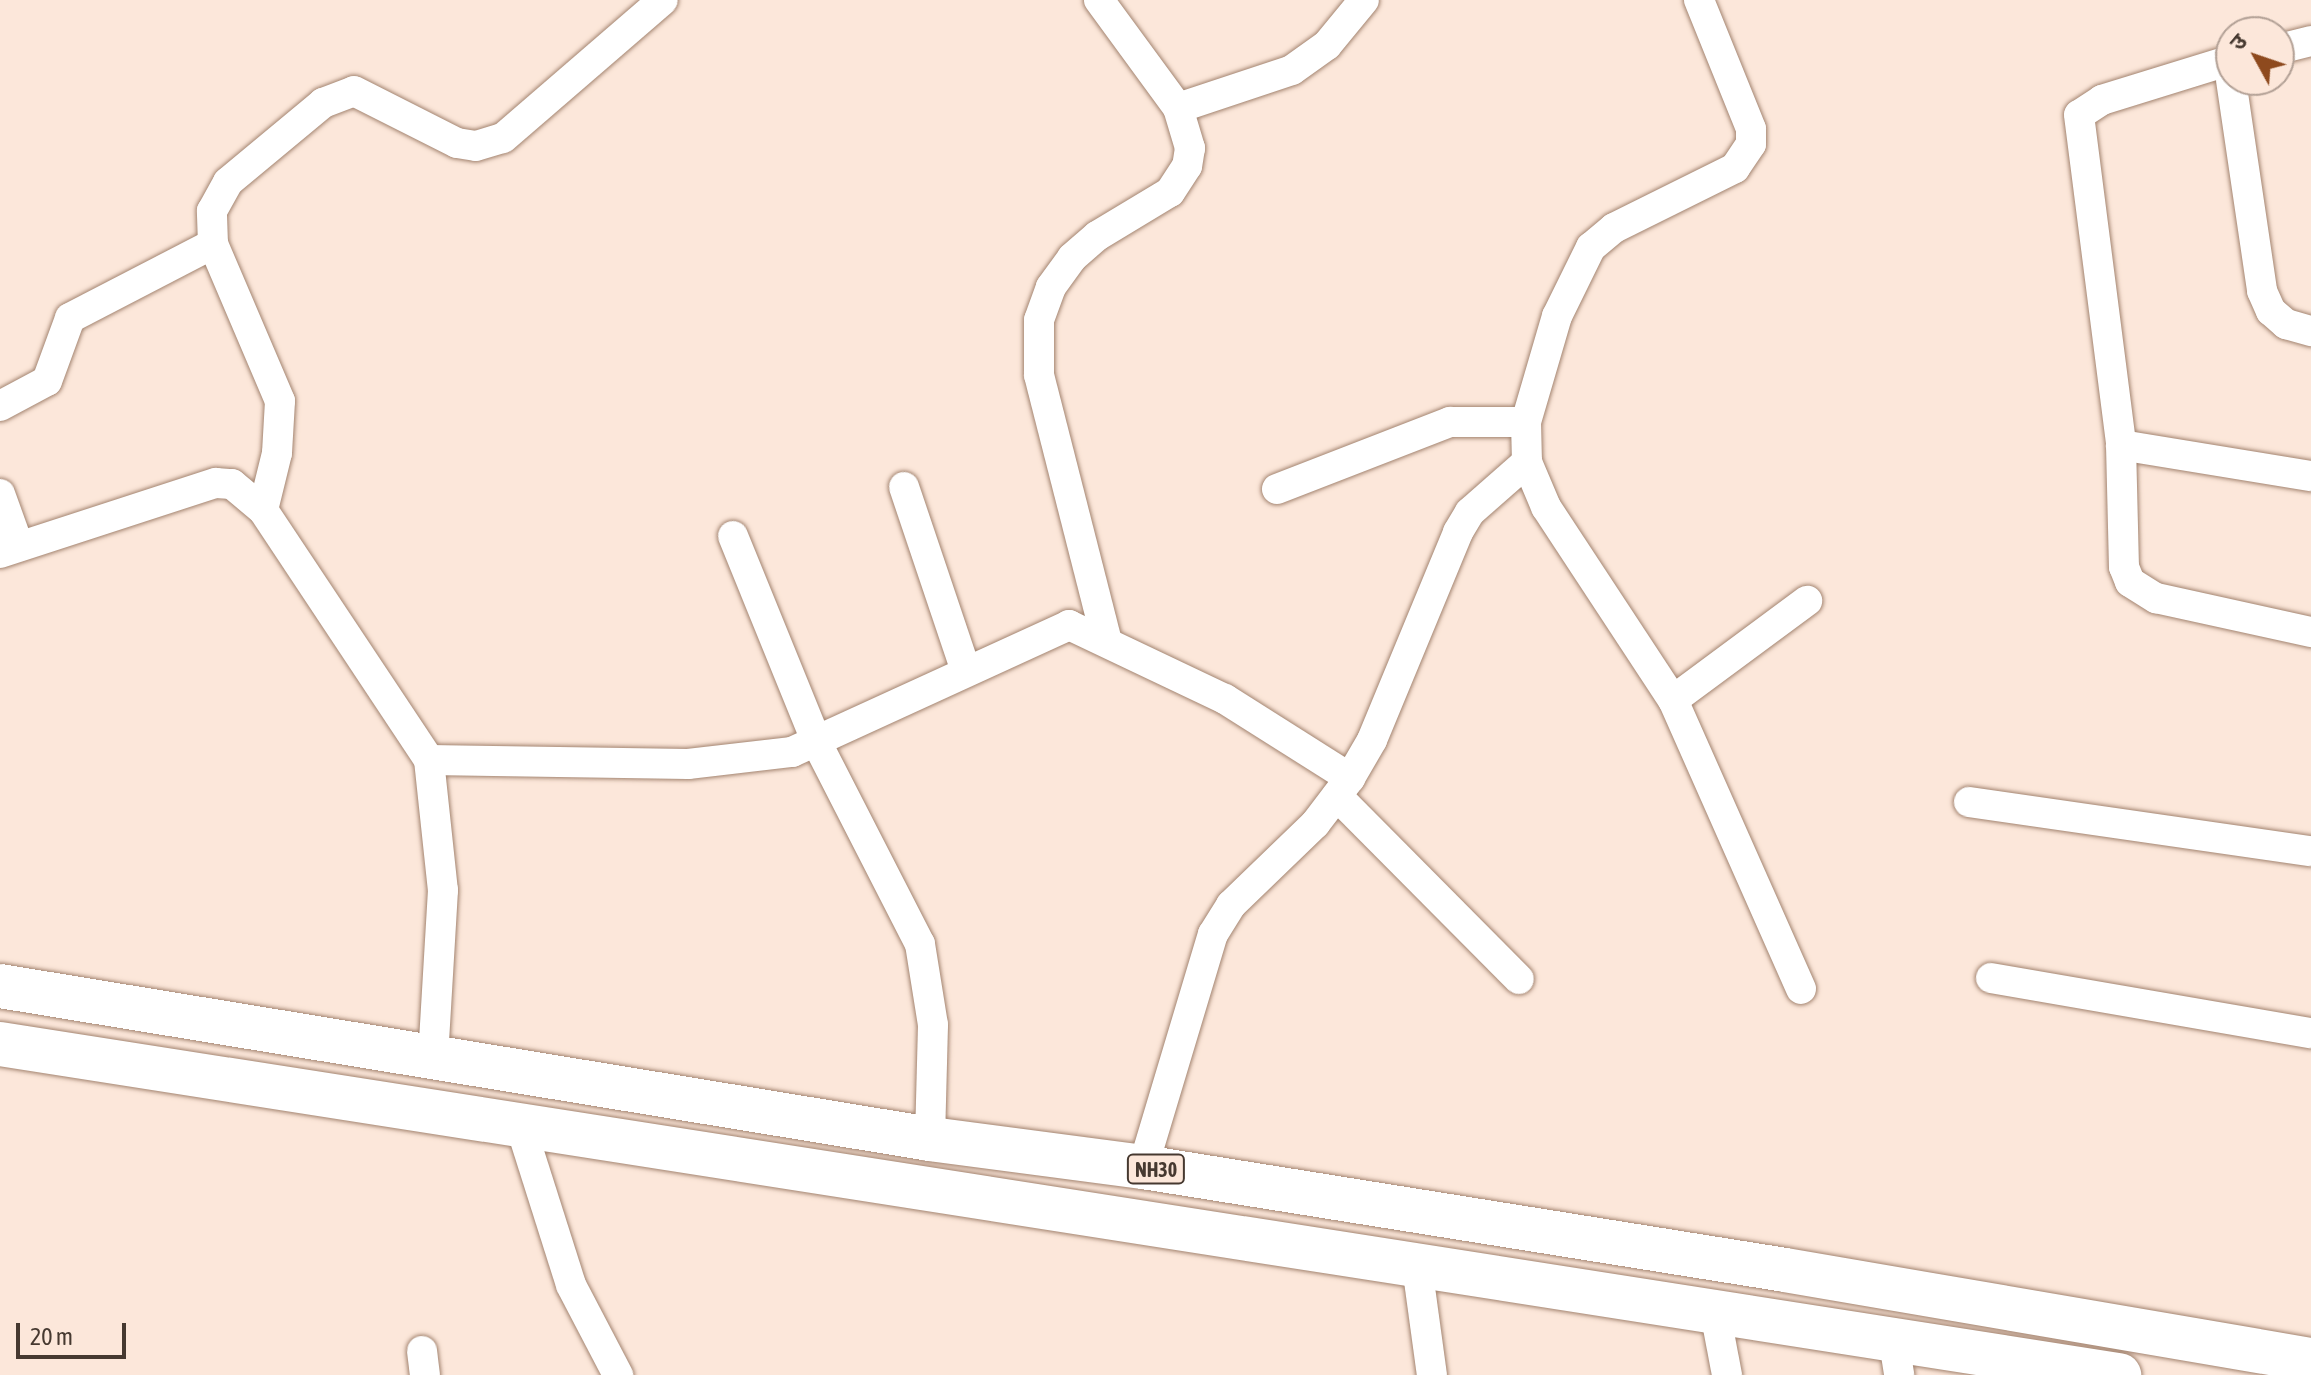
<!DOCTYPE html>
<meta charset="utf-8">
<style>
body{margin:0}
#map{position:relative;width:2311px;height:1375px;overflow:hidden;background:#fce7da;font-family:"Asap Condensed","Noto Sans Devanagari",sans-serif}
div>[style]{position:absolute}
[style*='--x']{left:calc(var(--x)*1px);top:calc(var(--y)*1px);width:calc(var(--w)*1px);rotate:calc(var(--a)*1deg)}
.roads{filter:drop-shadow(0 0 2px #a38470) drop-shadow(0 0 2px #a38470)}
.street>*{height:30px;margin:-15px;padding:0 15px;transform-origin:15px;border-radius:15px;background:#fff}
.highway>*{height:44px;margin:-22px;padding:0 22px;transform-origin:22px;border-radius:22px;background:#fff}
span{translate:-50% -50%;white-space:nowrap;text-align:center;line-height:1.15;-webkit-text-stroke:6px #fce7da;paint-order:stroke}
.shield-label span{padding:2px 6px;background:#fce7da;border:2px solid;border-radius:6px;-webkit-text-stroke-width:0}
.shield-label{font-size:20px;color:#463930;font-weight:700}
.north{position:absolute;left:2215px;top:16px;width:80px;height:80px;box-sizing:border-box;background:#fce7da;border:2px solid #b3a196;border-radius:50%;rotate:310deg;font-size:22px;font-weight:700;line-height:32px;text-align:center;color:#463930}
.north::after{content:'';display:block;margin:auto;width:28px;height:36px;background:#8e4a1e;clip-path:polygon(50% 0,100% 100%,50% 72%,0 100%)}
.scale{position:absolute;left:16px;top:1323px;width:110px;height:36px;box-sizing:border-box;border:4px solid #463930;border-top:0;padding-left:10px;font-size:24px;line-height:28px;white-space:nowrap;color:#463930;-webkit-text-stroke:6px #fce7da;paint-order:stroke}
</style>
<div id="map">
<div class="roads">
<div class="street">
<i style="--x:1099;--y:0;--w:134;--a:53.8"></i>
<i style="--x:1178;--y:108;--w:42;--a:73.3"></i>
<i style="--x:1190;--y:148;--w:18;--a:99"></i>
<i style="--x:1187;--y:166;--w:31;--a:123"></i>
<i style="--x:1170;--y:192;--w:85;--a:148.9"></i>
<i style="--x:1097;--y:236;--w:33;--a:139"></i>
<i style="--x:1072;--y:258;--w:36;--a:126"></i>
<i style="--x:1051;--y:287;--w:35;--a:110"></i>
<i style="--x:1039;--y:320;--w:55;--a:90"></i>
<i style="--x:1039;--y:375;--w:275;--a:75.7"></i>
<i style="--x:1699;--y:0;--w:139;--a:68"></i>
<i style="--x:1751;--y:129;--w:15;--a:90"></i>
<i style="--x:1751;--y:144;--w:29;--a:124"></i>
<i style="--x:1735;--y:168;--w:135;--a:153.6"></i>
<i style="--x:1614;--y:228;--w:30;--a:140"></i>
<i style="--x:1591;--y:247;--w:77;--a:116.2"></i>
<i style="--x:1557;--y:316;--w:110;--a:106.3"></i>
<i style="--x:1526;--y:422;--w:40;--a:88.6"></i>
<i style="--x:1527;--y:462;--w:49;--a:67.1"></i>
<i style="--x:1546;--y:507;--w:231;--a:56.7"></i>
<i style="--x:1673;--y:700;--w:316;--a:66.1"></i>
<i style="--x:2279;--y:49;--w:33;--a:-14"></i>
<i style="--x:2231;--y:60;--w:135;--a:162.8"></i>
<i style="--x:2102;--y:100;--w:27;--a:147"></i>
<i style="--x:2079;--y:115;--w:333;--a:82.7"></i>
<i style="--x:2121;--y:445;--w:122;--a:88.6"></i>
<i style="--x:2124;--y:567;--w:16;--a:68"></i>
<i style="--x:2130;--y:582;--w:31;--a:32"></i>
<i style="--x:2156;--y:598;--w:159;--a:12.4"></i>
<i style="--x:2231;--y:80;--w:213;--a:81.6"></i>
<i style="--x:2262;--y:291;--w:22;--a:66"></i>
<i style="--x:2271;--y:311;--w:20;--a:41"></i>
<i style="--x:2286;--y:324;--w:26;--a:16"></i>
<i style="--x:1178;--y:108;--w:120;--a:-18.4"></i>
<i style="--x:1292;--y:70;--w:43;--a:-35.5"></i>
<i style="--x:1327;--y:45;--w:58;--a:-50.6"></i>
<i style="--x:0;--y:406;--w:53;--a:-28"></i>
<i style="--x:47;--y:381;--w:67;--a:-69.9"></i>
<i style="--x:70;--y:318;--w:161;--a:-27.4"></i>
<i style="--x:2121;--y:445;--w:193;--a:9.3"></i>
<i style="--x:904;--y:487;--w:194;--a:71.4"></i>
<i style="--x:1277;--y:489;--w:186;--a:-21.2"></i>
<i style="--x:1450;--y:422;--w:76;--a:0"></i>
<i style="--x:0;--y:494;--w:53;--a:70.2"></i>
<i style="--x:263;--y:510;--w:59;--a:-76.2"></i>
<i style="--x:277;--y:453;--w:52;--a:-86.7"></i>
<i style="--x:280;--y:401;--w:171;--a:-113.1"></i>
<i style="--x:213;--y:244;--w:33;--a:-92"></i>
<i style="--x:212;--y:211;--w:33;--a:-61"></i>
<i style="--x:228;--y:182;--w:124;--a:-39.7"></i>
<i style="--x:323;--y:103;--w:33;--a:-21"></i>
<i style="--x:354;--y:91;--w:115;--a:26.8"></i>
<i style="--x:457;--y:143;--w:19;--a:9"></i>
<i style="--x:476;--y:146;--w:28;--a:-17"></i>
<i style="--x:503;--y:138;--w:211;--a:-40.8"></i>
<i style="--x:733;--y:536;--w:223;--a:67.9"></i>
<i style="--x:817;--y:743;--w:226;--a:62.9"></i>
<i style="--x:920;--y:944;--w:82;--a:80.9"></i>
<i style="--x:933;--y:1025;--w:114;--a:91.5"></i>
<i style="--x:0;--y:553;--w:227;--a:-18"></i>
<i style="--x:216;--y:483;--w:16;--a:4"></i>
<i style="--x:232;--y:484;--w:40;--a:40"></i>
<i style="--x:263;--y:510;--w:300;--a:56.4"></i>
<i style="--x:429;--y:760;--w:131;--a:83.9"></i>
<i style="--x:443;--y:890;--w:169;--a:93.4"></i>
<i style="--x:1673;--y:700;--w:167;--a:-36.5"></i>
<i style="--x:429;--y:760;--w:259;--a:0.9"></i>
<i style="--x:688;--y:764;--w:105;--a:-6.6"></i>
<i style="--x:792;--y:752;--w:305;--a:-24.6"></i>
<i style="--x:1069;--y:625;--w:173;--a:25.4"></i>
<i style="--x:1225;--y:699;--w:148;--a:32.3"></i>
<i style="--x:1337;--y:796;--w:258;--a:45.2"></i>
<i style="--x:1969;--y:802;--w:345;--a:8.2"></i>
<i style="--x:1991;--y:978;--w:325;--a:9.8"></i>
<i style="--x:520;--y:1124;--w:169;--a:72.4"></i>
<i style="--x:571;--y:1285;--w:102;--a:62.4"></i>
<i style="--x:1143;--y:1167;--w:243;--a:-73.3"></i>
<i style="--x:1213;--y:934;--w:34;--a:-58"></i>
<i style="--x:1231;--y:905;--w:117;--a:-44"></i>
<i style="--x:1315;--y:824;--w:58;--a:-52.7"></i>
<i style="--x:1350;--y:778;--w:44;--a:-59.9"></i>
<i style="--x:1372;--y:740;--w:225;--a:-67.5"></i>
<i style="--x:1458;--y:532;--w:23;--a:-59"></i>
<i style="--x:1470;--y:512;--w:76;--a:-41.3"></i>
<i style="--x:1417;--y:1266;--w:110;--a:82.2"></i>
<i style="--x:1715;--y:1312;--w:64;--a:79.2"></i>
<i style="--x:1894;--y:1342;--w:33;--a:81"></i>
<i style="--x:422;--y:1351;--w:24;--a:83"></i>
</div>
<div class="highway">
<i style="--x:0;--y:986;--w:943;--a:9.34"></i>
<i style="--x:930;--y:1139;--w:215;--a:7.5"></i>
<i style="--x:1143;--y:1167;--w:650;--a:9.11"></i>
<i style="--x:1785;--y:1270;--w:534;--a:9.71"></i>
<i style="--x:0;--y:1044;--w:2145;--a:8.88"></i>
</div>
</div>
<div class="shield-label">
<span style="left:1156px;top:1169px">NH30</span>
</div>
<div class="north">उ</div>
<div class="scale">20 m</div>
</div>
